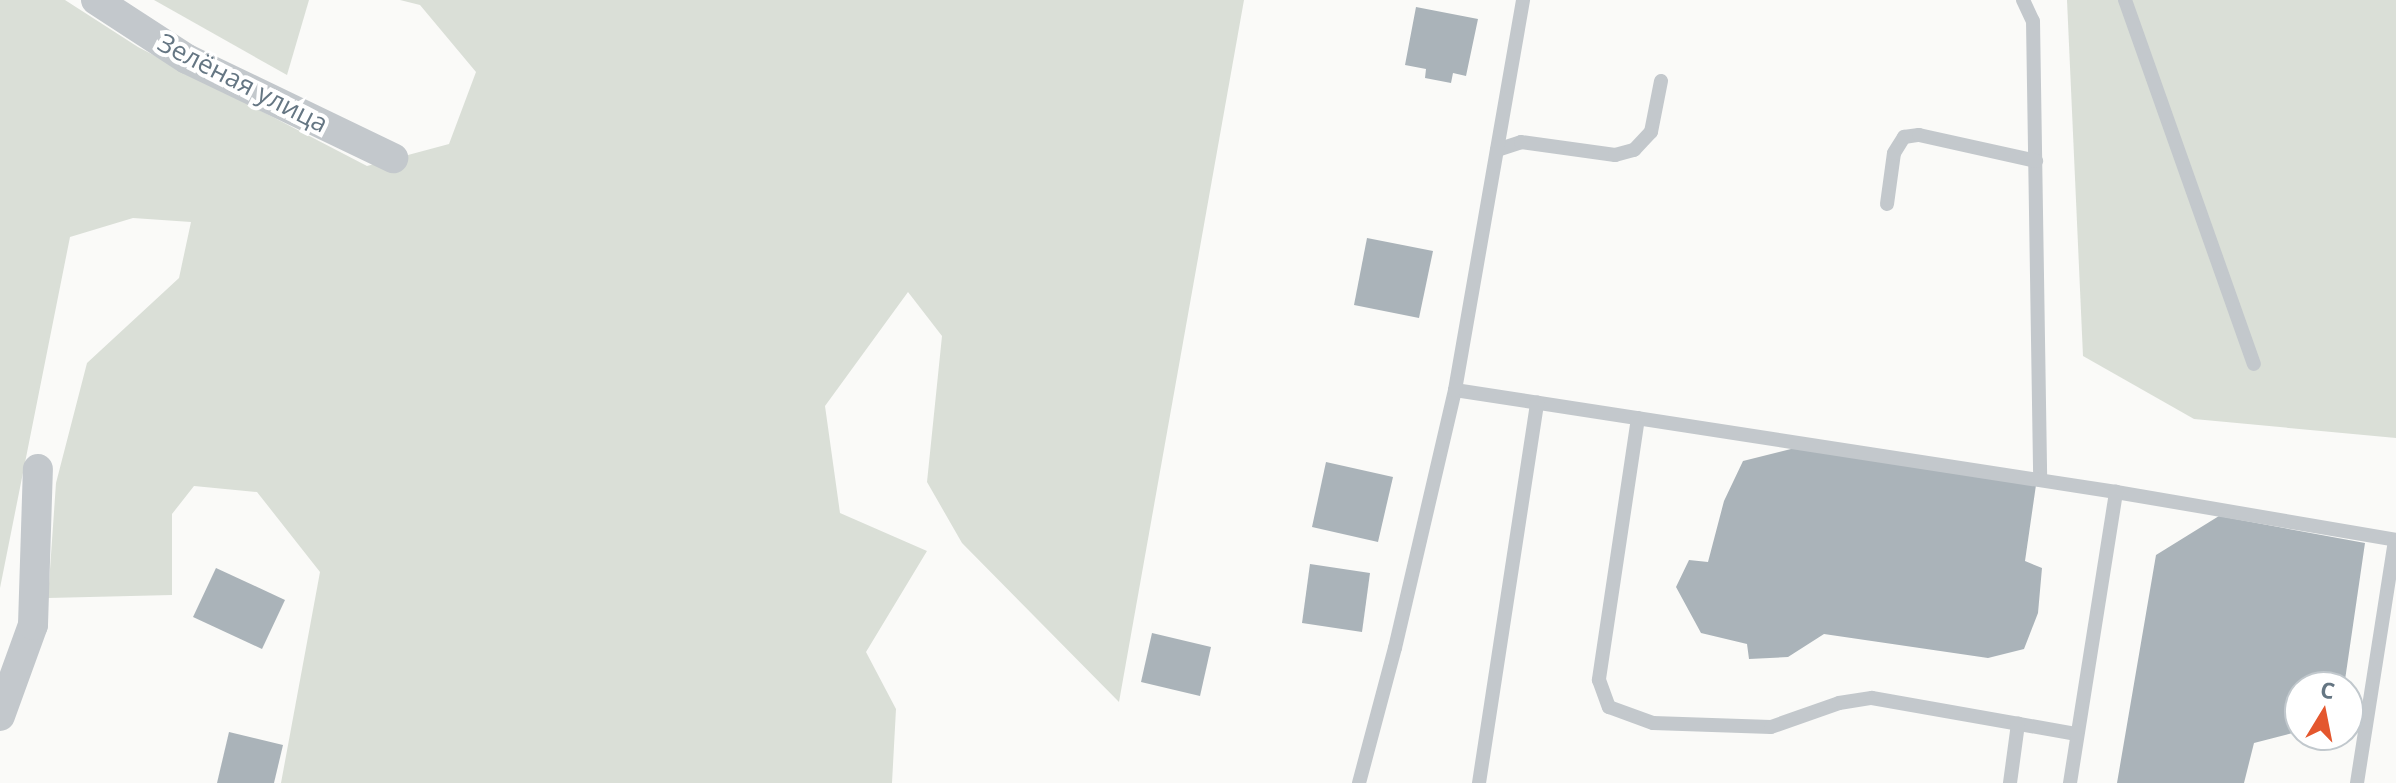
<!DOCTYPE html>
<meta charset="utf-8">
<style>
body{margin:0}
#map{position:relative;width:2396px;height:783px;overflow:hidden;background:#fafaf8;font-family:"Open Sans",sans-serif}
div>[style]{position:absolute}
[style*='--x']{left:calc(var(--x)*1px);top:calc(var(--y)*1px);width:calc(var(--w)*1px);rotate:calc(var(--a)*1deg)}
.green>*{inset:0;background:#dadfd7}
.building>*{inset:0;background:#aab3b9}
.lane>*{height:14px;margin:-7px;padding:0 7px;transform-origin:7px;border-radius:7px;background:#c3c8cc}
.street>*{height:30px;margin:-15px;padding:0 15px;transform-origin:15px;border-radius:15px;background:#c3c8cc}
span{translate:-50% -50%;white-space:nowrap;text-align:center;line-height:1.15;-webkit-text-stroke:8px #fff;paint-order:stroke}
.street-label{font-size:26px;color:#657683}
.north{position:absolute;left:2284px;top:671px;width:80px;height:80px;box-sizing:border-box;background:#fff;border:2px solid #c1c8cd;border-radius:50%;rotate:10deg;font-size:22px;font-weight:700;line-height:32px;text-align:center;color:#657683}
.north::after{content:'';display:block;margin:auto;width:28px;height:36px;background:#e4572e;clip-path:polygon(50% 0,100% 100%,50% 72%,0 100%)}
</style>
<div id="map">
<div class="green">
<i style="clip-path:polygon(0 0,65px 0,138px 47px,367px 166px,449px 144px,476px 72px,420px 5px,400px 0,1244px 0,1119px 702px,962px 543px,927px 482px,942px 336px,908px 292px,825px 406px,840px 513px,927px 551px,866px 652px,896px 709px,892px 783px,281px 783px,320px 572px,257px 492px,194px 486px,172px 514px,172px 595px,48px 598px,56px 483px,87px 363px,179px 278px,191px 222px,133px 218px,70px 237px,0 588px)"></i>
<i style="clip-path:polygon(154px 0,309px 0,287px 75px)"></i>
<i style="clip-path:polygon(2067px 0,2396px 0,2396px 438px,2194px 419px,2083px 356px)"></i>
</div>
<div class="building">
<i style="clip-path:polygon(1416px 7px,1478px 19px,1466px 76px,1453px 73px,1451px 83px,1425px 78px,1426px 69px,1405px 65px)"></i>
<i style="clip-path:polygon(1367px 238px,1433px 251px,1419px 318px,1354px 305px)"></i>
<i style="clip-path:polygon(1795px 448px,2036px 485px,2025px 561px,2042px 568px,2038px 613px,2024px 649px,1988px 658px,1824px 634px,1788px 657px,1749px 659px,1747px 644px,1701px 633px,1676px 587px,1689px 560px,1708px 562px,1724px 501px,1743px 461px)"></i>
<i style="clip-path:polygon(1326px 462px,1393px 477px,1378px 542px,1312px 527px)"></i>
<i style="clip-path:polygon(2219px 516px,2365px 543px,2345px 680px,2339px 687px,2300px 687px,2300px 731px,2254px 743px,2244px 783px,2117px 783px,2156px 555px)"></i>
<i style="clip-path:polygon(1310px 564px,1370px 573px,1362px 632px,1302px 623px)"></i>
<i style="clip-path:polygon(216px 568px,285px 600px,262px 649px,193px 617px)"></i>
<i style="clip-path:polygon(1152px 633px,1211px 647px,1200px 696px,1141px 682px)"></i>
<i style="clip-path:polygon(229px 732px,283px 745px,274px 783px,217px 783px)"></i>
</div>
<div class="lane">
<i style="--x:2023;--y:0;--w:23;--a:65"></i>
<i style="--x:2033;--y:21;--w:459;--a:89.1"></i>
<i style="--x:2125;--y:0;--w:386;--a:70.5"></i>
<i style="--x:1497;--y:150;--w:25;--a:-18"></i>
<i style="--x:1521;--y:142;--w:95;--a:7.9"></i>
<i style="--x:1615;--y:155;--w:20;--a:-15"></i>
<i style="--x:1634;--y:150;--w:25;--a:-47"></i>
<i style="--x:1651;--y:132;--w:52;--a:-78.9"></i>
<i style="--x:1887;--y:204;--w:51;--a:-82.2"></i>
<i style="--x:1894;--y:153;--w:19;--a:-58"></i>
<i style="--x:1904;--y:137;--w:15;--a:-8"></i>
<i style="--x:1919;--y:135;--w:120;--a:12.5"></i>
<i style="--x:1455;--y:390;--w:669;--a:8.77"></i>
<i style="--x:2116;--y:492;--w:284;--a:9.7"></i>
<i style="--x:1638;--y:418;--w:265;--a:98.5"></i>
<i style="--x:1599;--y:680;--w:29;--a:70"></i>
<i style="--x:1609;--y:707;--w:47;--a:20"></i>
<i style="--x:1653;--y:723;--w:118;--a:1.9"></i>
<i style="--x:1771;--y:727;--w:72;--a:-19.4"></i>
<i style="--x:1839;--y:703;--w:33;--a:-9"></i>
<i style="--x:1872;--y:698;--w:208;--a:10"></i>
<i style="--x:1359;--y:783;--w:140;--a:-75.1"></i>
<i style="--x:1395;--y:648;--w:265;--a:-76.9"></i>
<i style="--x:1455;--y:390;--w:396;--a:-80.1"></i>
<i style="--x:1479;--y:783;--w:385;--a:-81.3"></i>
<i style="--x:2010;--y:783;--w:60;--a:-82.3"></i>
<i style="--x:2070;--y:783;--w:295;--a:-81"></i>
<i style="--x:2357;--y:783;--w:246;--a:-81.1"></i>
</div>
<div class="street">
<i style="--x:96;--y:0;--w:108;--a:33"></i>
<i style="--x:187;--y:59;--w:229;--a:25.7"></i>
<i style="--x:0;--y:716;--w:97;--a:-70.1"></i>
<i style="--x:33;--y:625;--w:156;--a:-88.2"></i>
</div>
<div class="street-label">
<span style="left:243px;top:83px;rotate:27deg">Зелёная улица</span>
</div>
<div class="north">С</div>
</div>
